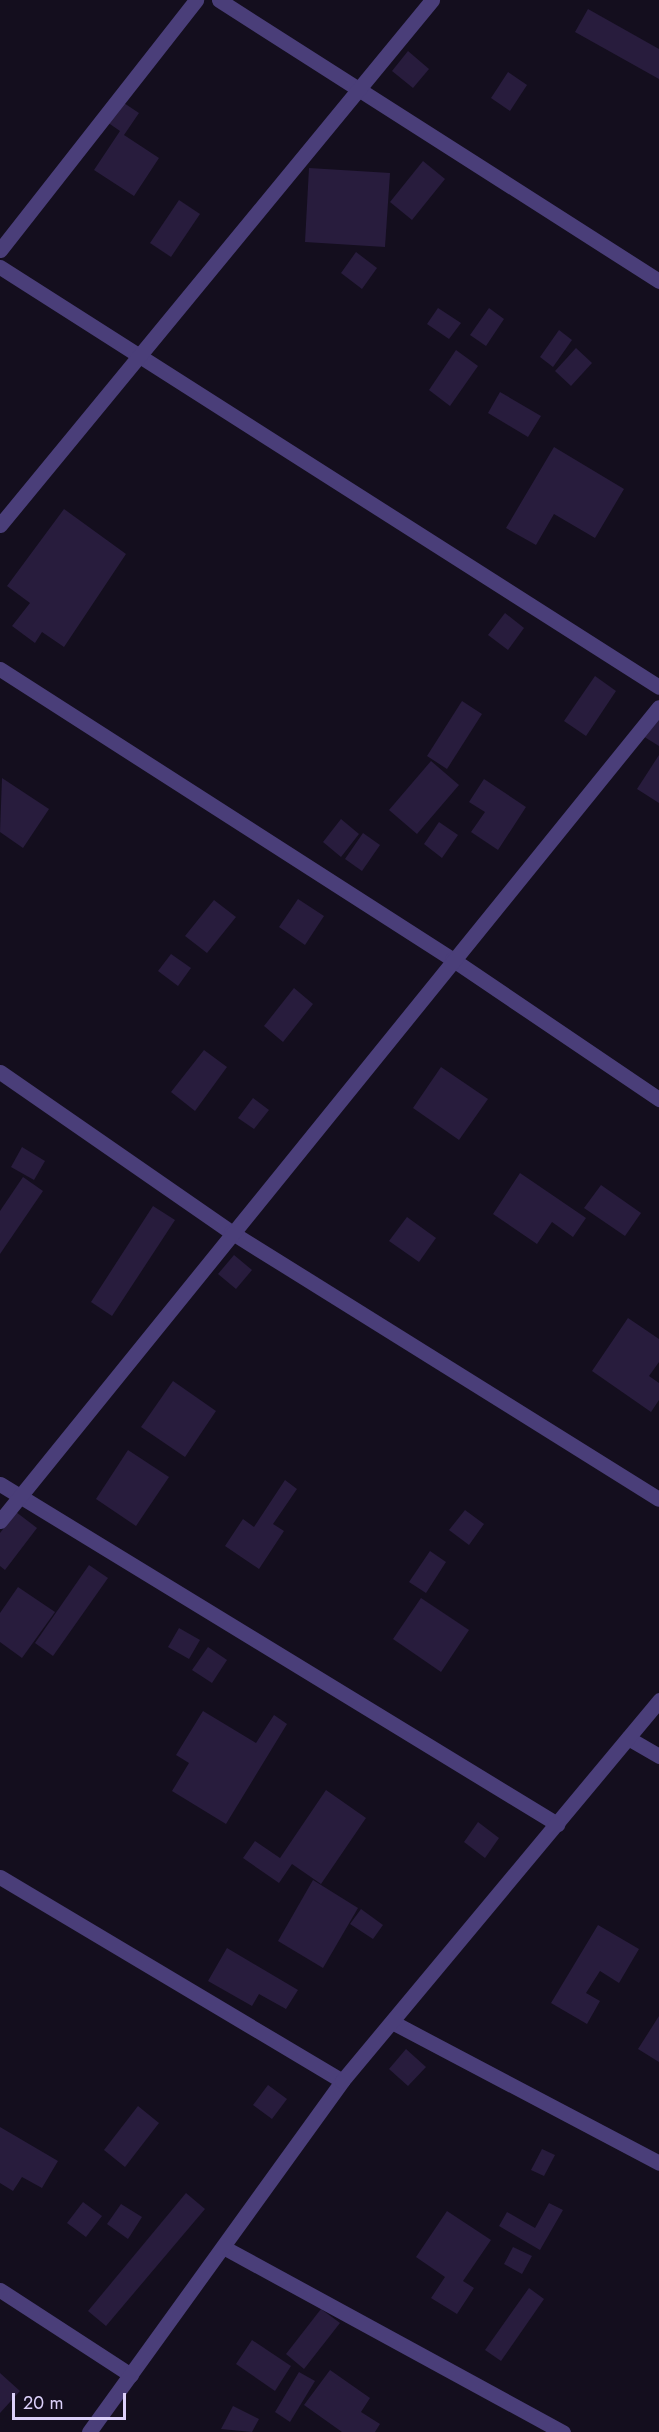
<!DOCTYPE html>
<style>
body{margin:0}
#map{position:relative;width:659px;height:2432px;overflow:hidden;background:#140e1e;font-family:Jost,sans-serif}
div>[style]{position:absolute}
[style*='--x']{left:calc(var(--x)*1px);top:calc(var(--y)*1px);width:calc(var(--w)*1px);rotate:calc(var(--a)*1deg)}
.building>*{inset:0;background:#281c3d}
.street>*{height:15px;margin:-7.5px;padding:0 7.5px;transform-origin:7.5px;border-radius:7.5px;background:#4a3e79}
span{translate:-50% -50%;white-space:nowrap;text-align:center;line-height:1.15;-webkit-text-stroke:5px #140e1e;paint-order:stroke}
.scale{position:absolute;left:12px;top:2393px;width:114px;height:27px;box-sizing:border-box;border:3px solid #dcd0fa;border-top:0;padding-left:8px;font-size:18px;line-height:21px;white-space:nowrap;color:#dcd0fa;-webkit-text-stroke:4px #140e1e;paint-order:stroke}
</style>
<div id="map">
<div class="building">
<i style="clip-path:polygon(588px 9px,659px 49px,659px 79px,575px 32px)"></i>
<i style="clip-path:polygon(408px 51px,429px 69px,413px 88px,392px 71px)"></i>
<i style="clip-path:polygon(508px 72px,527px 85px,510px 111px,491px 98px)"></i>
<i style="clip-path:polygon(121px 101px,139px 113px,124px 135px,159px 158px,134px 196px,94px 170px,120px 131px,107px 122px)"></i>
<i style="clip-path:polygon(423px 161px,445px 179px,412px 220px,390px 202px)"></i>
<i style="clip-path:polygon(309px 168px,390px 173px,385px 247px,305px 242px)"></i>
<i style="clip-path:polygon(179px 200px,200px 214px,171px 257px,150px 243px)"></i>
<i style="clip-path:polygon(356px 252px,377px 268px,362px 289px,341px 273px)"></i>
<i style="clip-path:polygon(438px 308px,461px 323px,449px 339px,427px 324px)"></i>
<i style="clip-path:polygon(489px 308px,504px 319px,486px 346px,470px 335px)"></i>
<i style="clip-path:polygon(559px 330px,572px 340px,553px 367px,540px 357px)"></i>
<i style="clip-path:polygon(576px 348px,592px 363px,571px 386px,555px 371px)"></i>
<i style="clip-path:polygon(456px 350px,478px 366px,450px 406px,429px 390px)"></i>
<i style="clip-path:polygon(500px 392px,541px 416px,528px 437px,488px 413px)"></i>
<i style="clip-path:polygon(554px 447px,624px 489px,595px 538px,554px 514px,536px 545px,506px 528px)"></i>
<i style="clip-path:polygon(64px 509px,126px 554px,64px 647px,42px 632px,35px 643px,12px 626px,30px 603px,7px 586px)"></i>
<i style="clip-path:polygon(505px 613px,524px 628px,508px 650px,488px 635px)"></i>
<i style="clip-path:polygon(595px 676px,616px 691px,586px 736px,564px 721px)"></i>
<i style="clip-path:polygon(462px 701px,482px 714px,447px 769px,427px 756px)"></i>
<i style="clip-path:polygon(659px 702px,659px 746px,638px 733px)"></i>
<i style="clip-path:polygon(659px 755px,659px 803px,637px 789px)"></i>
<i style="clip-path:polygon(431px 761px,459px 785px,417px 834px,389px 810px)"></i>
<i style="clip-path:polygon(2px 778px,49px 809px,23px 848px,0 832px)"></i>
<i style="clip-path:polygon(484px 779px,526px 807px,498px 850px,471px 832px,485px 812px,469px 802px)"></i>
<i style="clip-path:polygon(341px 819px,359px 834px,341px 857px,323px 842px)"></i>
<i style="clip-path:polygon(439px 822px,458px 835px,442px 858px,424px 844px)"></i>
<i style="clip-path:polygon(363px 833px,380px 845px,362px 871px,345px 859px)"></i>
<i style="clip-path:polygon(298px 899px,324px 916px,305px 945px,279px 927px)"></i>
<i style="clip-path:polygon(214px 900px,236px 917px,207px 953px,185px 936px)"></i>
<i style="clip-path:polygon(171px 954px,191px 968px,178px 986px,158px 971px)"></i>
<i style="clip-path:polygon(294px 988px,313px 1004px,283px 1042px,264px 1026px)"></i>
<i style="clip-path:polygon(204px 1050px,227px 1067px,195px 1111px,171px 1092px)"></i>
<i style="clip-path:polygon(441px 1067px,488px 1099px,459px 1140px,413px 1108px)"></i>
<i style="clip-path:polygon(253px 1098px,269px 1110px,254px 1129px,238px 1118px)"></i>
<i style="clip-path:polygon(22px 1147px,45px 1161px,34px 1180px,11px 1167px)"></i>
<i style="clip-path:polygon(520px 1173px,586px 1218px,573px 1237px,552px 1222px,537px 1244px,493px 1214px)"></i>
<i style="clip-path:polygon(23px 1177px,43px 1191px,0 1254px,0 1211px)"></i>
<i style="clip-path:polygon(601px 1185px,641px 1213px,625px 1236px,584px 1208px)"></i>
<i style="clip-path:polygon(153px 1206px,175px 1220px,112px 1316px,91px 1302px)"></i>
<i style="clip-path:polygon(407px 1217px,436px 1238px,419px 1262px,389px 1241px)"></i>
<i style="clip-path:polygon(234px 1255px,252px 1270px,236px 1289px,218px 1274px)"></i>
<i style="clip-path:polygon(628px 1318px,659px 1339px,659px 1362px,649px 1376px,659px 1383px,659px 1400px,651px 1412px,592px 1371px)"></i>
<i style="clip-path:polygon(173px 1381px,216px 1411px,185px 1457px,141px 1427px)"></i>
<i style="clip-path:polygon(128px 1450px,169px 1477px,136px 1526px,96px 1499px)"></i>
<i style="clip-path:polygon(285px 1480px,297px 1489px,273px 1524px,284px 1531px,259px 1569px,225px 1546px,243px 1519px,254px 1527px)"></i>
<i style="clip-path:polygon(465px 1510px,484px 1524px,469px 1545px,449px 1530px)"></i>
<i style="clip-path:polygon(16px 1512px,37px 1528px,5px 1570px,0 1566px,0 1533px)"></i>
<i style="clip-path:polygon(430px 1551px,446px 1562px,426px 1593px,409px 1582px)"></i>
<i style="clip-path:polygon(89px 1565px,108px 1578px,53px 1656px,35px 1643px)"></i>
<i style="clip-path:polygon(18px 1587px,55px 1612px,22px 1658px,0 1642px,0 1613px)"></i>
<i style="clip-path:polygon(421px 1598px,469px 1630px,441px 1672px,393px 1639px)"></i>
<i style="clip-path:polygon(179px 1628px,200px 1640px,189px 1659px,168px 1647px)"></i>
<i style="clip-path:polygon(208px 1647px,227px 1660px,212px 1683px,192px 1670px)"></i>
<i style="clip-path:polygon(203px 1711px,256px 1743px,274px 1715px,287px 1724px,226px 1824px,172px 1791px,189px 1763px,176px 1755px)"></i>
<i style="clip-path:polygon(326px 1790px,366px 1818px,321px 1884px,292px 1864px,279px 1883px,243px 1858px,255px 1841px,280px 1858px)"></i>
<i style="clip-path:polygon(478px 1822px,499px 1838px,485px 1858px,464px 1842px)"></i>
<i style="clip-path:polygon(313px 1880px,358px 1908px,323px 1968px,278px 1941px)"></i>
<i style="clip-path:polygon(361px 1909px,383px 1925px,373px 1939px,350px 1924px)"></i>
<i style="clip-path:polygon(598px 1925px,639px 1949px,619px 1983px,600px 1971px,586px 1993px,600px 2001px,587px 2024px,551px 2003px)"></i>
<i style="clip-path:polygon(227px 1948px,298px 1990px,286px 2009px,259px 1994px,252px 2006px,208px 1981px)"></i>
<i style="clip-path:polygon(659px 2016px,659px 2062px,638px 2049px)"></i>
<i style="clip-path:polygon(406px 2049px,426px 2067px,408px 2086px,389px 2069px)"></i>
<i style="clip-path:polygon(268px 2085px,287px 2099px,272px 2119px,253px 2105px)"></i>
<i style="clip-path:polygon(138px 2106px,159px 2123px,125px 2167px,104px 2150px)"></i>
<i style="clip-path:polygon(0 2127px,58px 2161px,42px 2188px,22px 2177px,13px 2191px,0 2183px)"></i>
<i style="clip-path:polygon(542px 2149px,555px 2155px,544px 2176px,531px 2170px)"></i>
<i style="clip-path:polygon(186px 2193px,205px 2209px,106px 2326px,88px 2311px)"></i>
<i style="clip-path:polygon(83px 2202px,102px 2216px,86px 2237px,67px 2223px)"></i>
<i style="clip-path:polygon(549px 2203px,563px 2210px,540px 2250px,499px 2226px,507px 2212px,535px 2228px)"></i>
<i style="clip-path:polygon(121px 2204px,142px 2217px,128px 2239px,107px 2224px)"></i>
<i style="clip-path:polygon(447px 2211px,491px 2240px,463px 2281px,474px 2288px,457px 2314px,431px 2298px,445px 2277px,416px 2257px)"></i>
<i style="clip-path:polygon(513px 2247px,532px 2256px,522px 2274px,504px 2264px)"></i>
<i style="clip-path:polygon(529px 2288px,544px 2299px,501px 2361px,485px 2350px)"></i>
<i style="clip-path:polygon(321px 2309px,340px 2323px,304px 2369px,286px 2354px)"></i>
<i style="clip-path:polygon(252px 2340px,291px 2366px,275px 2391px,236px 2364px)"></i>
<i style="clip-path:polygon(330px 2370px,370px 2398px,361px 2412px,380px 2424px,375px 2432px,342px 2432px,304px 2405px)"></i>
<i style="clip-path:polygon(299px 2372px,315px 2381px,290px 2422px,275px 2412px)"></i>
<i style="clip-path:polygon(0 2373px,20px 2391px,0 2413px)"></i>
<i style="clip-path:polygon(233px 2406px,259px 2419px,252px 2432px,221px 2429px)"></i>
</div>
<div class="street">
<i style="--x:219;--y:0;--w:522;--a:32.56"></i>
<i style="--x:0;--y:250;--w:318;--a:-51.9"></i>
<i style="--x:0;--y:267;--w:781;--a:32.51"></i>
<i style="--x:0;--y:525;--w:680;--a:-50.55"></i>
<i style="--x:0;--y:669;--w:537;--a:32.68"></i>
<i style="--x:452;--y:959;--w:250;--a:34.1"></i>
<i style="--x:0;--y:1072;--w:281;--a:34.7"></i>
<i style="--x:231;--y:1232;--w:504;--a:31.96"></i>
<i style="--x:0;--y:1484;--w:653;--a:31.4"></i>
<i style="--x:0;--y:1521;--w:1047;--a:-51.01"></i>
<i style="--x:628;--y:1738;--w:36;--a:30"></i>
<i style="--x:0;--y:1877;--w:398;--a:30.8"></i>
<i style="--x:392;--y:2022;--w:302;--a:27.8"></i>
<i style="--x:225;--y:2248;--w:385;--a:28.6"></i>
<i style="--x:0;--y:2290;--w:156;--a:33"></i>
<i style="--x:89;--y:2432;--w:433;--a:-54.2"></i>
<i style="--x:342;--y:2081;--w:496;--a:-50.2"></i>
</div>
<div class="scale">20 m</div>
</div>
